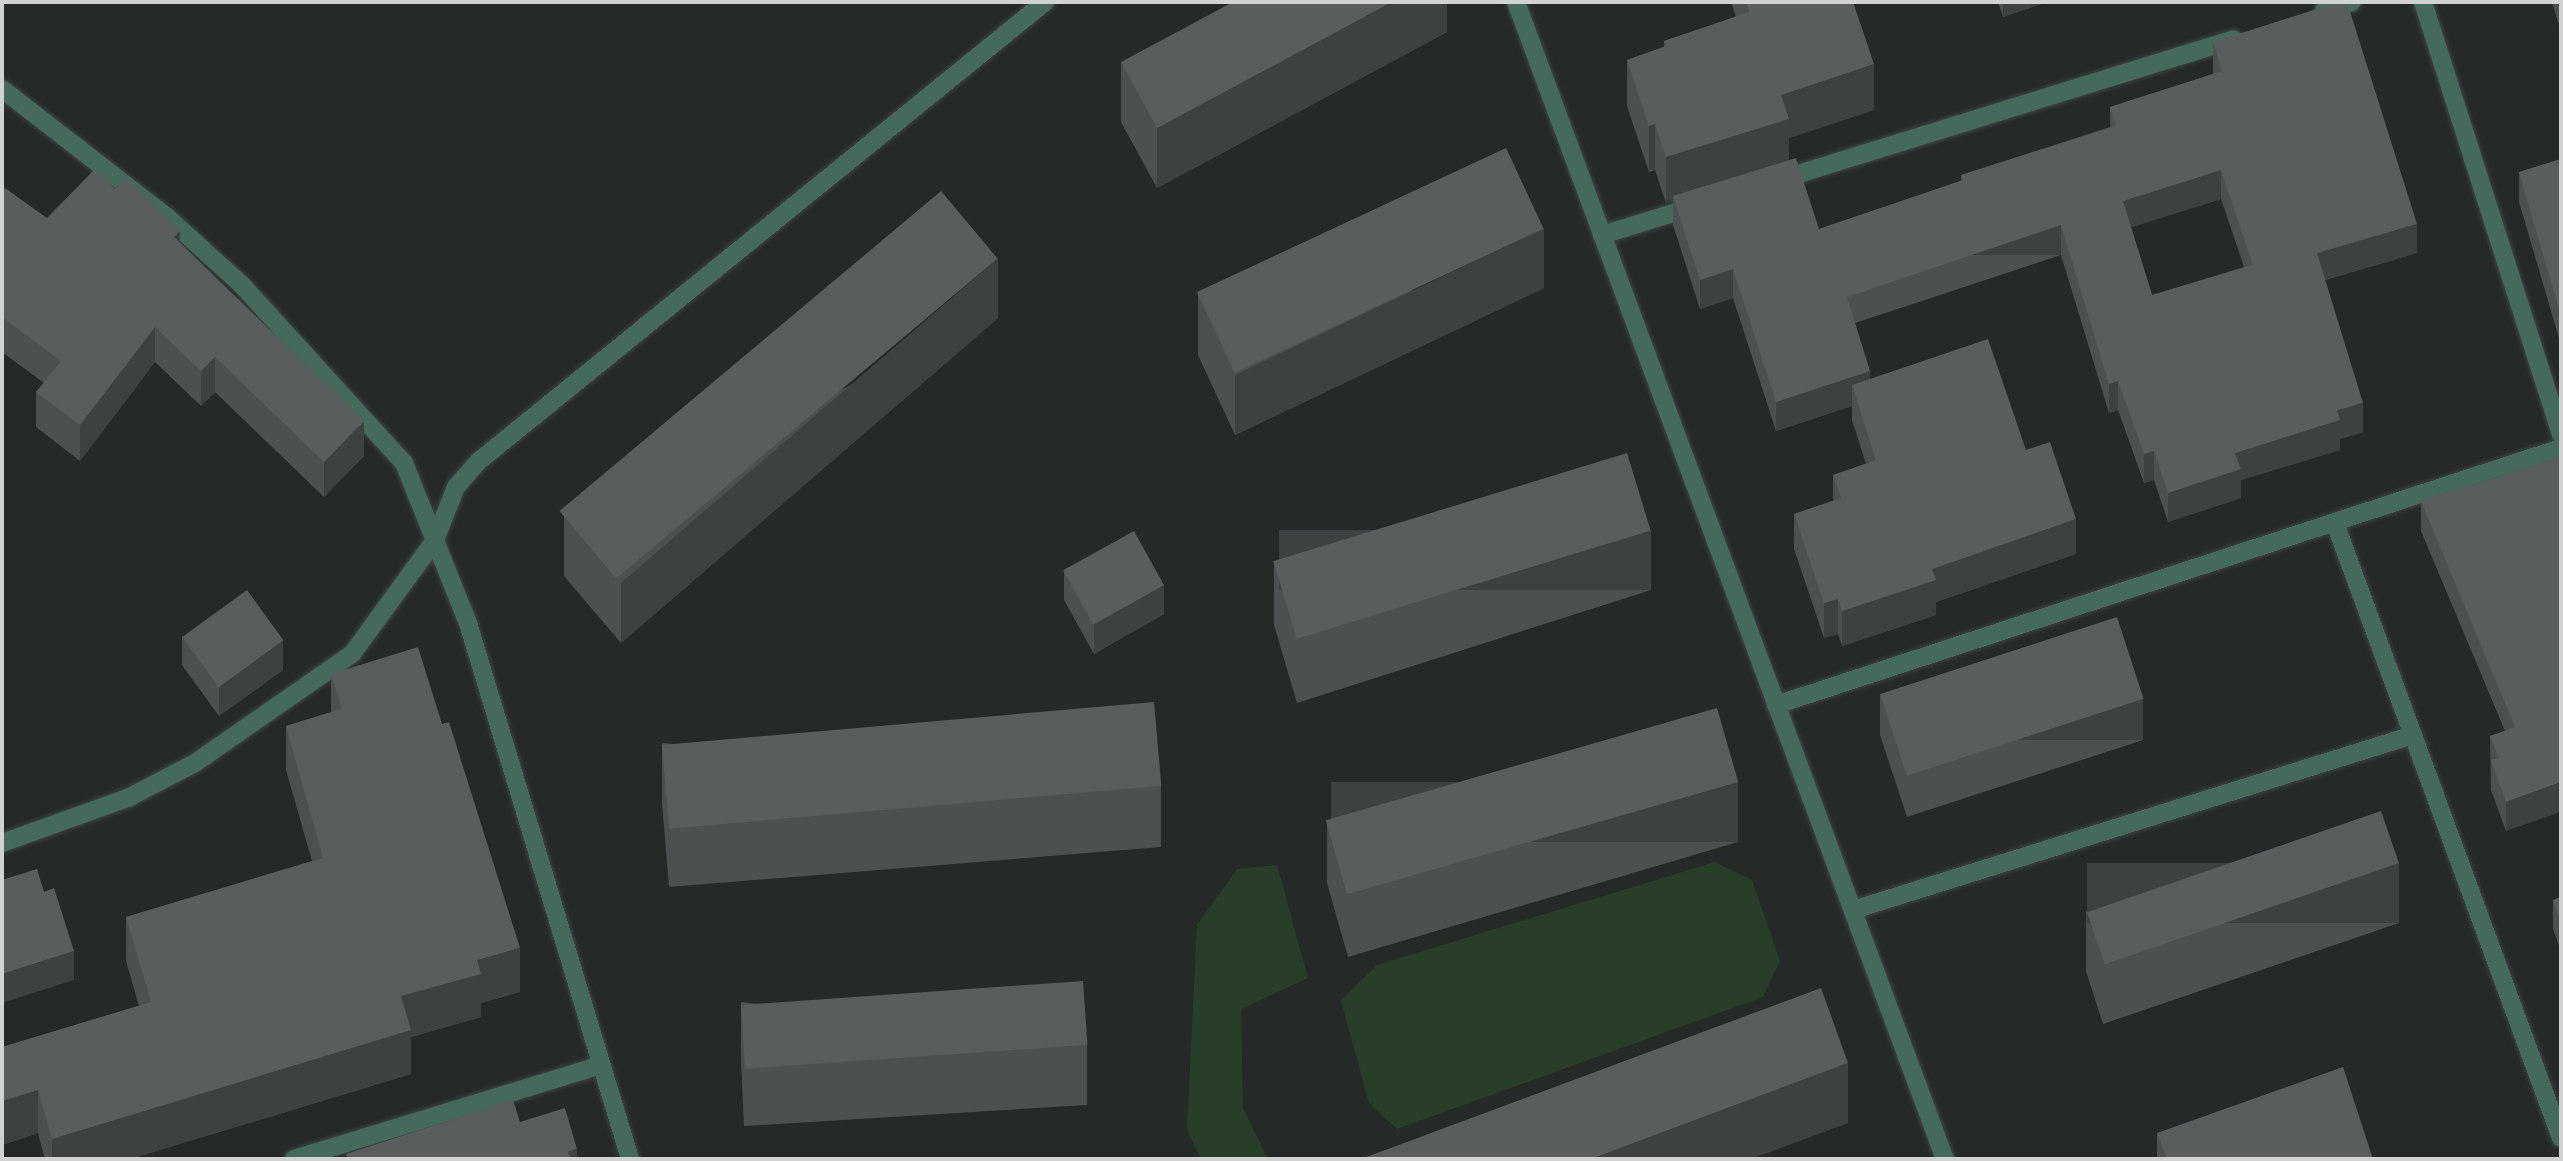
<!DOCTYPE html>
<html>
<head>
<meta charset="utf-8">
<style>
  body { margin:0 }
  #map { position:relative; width:2563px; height:1161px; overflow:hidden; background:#252928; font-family:"Varela Round",sans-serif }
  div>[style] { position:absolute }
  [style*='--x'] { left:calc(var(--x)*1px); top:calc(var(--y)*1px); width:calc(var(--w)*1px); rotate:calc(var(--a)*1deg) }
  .green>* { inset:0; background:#293e28 }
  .roads { filter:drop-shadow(0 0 2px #404443) drop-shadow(0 0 2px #404443) }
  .minor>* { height:18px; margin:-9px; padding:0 9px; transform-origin:9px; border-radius:9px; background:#446a5b }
  .wall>* { inset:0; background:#4d5050 }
  .shaded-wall>* { inset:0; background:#3e4141; transform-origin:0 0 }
  .building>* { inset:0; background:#595d5d; transform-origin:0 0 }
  span { translate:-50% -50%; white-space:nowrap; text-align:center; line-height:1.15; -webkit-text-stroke:5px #1c1f1f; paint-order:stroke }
  .frame { position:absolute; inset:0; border:4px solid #d0d3d2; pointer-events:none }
</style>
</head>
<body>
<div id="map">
  <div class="green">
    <div style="clip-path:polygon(1715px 862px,1752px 880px,1780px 961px,1763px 997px,1397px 1129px,1369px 1103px,1341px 1000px,1377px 965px)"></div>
    <div style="clip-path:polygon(1277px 865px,1308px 978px,1241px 1009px,1243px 1108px,1268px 1159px,1201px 1159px,1187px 1130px,1197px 925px,1237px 869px)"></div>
  </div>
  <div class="roads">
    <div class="minor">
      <div style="--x:1516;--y:2;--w:1234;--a:69.66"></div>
      <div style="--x:2423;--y:2;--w:454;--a:72.3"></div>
      <div style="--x:2324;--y:10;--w:29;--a:-16"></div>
      <div style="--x:2;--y:89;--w:209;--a:37.8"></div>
      <div style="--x:167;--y:217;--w:100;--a:42.2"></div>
      <div style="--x:241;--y:284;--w:242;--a:47.7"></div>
      <div style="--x:404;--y:463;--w:172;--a:68.2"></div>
      <div style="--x:468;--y:623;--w:560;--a:73.18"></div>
      <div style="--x:1779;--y:180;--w:476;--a:-17.2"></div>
      <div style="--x:1602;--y:235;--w:98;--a:-17.1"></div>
      <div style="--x:2335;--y:523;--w:655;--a:69.82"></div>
      <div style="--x:1776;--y:705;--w:826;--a:-18.13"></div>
      <div style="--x:2;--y:843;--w:134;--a:-19.7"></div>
      <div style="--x:128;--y:798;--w:76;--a:-27.6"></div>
      <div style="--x:195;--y:763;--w:191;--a:-34.8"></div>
      <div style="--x:352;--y:654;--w:141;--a:-53.9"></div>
      <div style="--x:435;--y:540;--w:57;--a:-68.4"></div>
      <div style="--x:456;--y:487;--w:35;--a:-49"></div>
      <div style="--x:479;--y:461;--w:729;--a:-39.04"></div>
      <div style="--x:1853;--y:910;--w:587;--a:-17.35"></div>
      <div style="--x:294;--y:1159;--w:321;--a:-17"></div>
    </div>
  </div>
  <div class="wall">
    <div style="clip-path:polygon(1447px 2px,1447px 32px,1157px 188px,1121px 122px,1121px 62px)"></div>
    <div style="clip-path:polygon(evenodd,1731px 2px,1853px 2px,1874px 110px,1789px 138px,1789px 160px,1819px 229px,1961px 181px,1961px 175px,2110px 127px,2110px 107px,2213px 74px,2213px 42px,2417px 253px,2325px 280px,2363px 432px,2340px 439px,2340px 450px,2241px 480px,2241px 498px,2168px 522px,2154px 480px,2144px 483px,2118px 410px,2109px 413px,2061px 255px,1855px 323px,1870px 379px,2026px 450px,2076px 554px,1936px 602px,1936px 615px,1842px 646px,1838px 634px,1824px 638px,1794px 549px,1794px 514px,1833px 501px,1833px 475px,1866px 464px,1852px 420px,1852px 406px,1776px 431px,1733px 298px,1700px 309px,1673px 225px,1673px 201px,1666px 203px,1655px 170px,1649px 172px,1627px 106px,1627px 60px,1664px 47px,1664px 41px,1736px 17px,1731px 2px,2221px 199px,2244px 267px,2152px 295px,2131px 227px,2221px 199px)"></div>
    <div style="clip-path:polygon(1998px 2px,2047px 2px,2003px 17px)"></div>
    <div style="clip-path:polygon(2552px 2px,2561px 2px,2561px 31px)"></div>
    <div style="clip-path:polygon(2561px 159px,2561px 345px,2519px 202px,2519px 172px)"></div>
    <div style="clip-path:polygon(115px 189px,180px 243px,364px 456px,324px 497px,215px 392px,201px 406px,155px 362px,80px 461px,36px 427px,36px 392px,44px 383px,2px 352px,2px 192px,47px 218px)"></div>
    <div style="clip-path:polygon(1544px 288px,1235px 435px,1198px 355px,1198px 295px)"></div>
    <div style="clip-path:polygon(998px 318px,621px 643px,564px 576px,564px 516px)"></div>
    <div style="clip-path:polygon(2561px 457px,2506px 831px,2491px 790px,2490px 736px,2505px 731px,2421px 531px,2421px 501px)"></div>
    <div style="clip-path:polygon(1274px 565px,1651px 590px,1297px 703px,1274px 625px)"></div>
    <div style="clip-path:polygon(1064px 571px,1164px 614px,1094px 654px,1064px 600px)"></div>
    <div style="clip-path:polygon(182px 636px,283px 670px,219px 716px,182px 665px)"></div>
    <div style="clip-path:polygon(331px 674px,520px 992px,481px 1003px,481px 1017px,411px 1037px,411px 1074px,130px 1159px,45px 1159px,38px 1133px,2px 1145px,2px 1047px,139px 1006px,126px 961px,126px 917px,312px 861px,286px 770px,286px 726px,331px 712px)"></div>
    <div style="clip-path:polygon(1880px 694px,2143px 740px,1907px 817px,1880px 735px)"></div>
    <div style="clip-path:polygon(662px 743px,1161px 786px,1161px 847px,669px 887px,662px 803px)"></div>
    <div style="clip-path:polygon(1327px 823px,1738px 842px,1348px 957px,1327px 883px)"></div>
    <div style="clip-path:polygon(2561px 897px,2561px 951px,2553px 929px,2553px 900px)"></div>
    <div style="clip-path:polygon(2086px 911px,2399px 923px,2103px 1024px,2086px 971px)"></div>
    <div style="clip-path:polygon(741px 1002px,1087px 1045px,1087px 1105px,744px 1126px,741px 1062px)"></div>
    <div style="clip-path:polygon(2157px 1133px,2373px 1159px,2157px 1159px)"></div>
  </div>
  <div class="shaded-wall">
    <div style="clip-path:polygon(1392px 2px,1447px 2px,1447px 32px,1157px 188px,1157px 128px)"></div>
    <div style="clip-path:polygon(2003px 2px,2047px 2px,2003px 17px)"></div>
    <div style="clip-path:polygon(1874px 64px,1874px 110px,1789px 138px,1789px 165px,1673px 196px,1673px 201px,1666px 203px,1666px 157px,1781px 95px)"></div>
    <div style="left:1655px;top:124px;width:46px;height:6px;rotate:90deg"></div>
    <div style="clip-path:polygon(2221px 170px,2221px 199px,2123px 230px,2123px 201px)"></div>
    <div style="clip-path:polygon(2417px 224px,2417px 253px,2317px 282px,2317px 253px)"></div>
    <div style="left:2061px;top:225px;width:30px;height:226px;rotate:90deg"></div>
    <div style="clip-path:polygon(1544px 228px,1544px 288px,1235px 435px,1235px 375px)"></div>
    <div style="clip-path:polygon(180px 231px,180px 266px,174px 237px)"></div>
    <div style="clip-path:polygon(998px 258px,998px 318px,621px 643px,621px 583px)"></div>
    <div style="clip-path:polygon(1733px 269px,1733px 298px,1700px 309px,1700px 280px)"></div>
    <div style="clip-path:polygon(155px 327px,155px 362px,80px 461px,80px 425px)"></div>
    <div style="clip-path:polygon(215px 357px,215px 392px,201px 406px,201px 371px)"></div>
    <div style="clip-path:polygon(1870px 371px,1870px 400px,1852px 385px,1852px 406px,1776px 431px,1776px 402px)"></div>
    <div style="clip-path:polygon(2118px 381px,2118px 410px,2109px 413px,2109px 384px)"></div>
    <div style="clip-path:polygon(2363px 403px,2363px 432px,2340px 439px,2340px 450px,2241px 480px,2241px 498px,2168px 522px,2168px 493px,2235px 453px,2337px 410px)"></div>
    <div style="clip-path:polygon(364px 421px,364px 456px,324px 497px,324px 462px)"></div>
    <div style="clip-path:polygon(2154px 451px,2154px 480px,2144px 483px,2144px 454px)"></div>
    <div style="clip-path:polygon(2076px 519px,2076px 554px,1936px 602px,1936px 615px,1842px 646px,1842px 611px,1932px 569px)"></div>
    <div style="left:1651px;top:530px;width:60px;height:372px;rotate:90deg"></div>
    <div style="clip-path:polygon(1164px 585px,1164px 614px,1094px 654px,1094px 624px)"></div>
    <div style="clip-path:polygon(1838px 599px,1838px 634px,1824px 638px,1824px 603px)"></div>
    <div style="clip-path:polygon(283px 640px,283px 670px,219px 716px,219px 686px)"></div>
    <div style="left:2143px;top:699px;width:41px;height:248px;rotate:90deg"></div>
    <div style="left:1738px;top:782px;width:60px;height:407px;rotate:90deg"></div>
    <div style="clip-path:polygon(2561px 782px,2561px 812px,2506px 831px,2506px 802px)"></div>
    <div style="left:2399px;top:863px;width:60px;height:312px;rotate:90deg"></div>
    <div style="clip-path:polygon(520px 948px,520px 992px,481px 1003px,481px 1017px,411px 1037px,411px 1074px,130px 1159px,52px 1159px,52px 1139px,401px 996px,477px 960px)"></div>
    <div style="clip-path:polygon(74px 951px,74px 980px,2px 1003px,2px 974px)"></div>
    <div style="clip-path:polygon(1848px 1063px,1848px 1123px,1751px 1159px,1591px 1159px)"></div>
    <div style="clip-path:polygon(38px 1090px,38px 1133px,2px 1145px,2px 1101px)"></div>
    <div style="clip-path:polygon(577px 1149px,577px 1159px,568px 1159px,568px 1152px)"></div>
  </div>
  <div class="building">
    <div style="clip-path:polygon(1233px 2px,1392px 2px,1157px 128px,1121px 62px)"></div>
    <div style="clip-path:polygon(1746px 2px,1853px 2px,1874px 64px,1781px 95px,1789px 119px,1666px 157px,1655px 124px,1649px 126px,1627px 60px,1666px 46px,1664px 41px,1749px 12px)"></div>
    <div style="clip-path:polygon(evenodd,2339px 2px,2347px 2px,2417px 224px,2317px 253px,2363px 403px,2337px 410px,2340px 420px,2235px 453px,2241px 469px,2168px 493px,2154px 451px,2144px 454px,2118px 381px,2109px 384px,2061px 225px,1847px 297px,1870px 371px,1776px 402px,1733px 269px,1700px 280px,1673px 196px,1796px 158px,1819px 229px,1963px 180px,1961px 175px,2116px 126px,2110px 107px,2222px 71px,2213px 42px,2339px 2px,2221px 170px,2253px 265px,2152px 295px,2123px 201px,2221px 170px)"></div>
    <div style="left:1506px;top:148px;width:89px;height:341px;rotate:65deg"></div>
    <div style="clip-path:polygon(2561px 159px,2561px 316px,2519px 172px)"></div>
    <div style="clip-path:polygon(95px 169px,115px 189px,126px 178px,180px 231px,174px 237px,364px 421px,324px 462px,215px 357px,201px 371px,155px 327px,80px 425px,36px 392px,61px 361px,2px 317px,2px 192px,5px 188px,47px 218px)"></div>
    <div style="left:941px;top:191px;width:88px;height:498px;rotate:50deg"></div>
    <div style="clip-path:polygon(1988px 339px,2026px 450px,2050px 442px,2076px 519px,1932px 569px,1936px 580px,1842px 611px,1838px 599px,1824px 603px,1794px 514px,1841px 498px,1833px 475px,1876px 460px,1852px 385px)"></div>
    <div style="left:1627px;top:453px;width:81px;height:370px;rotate:73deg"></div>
    <div style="clip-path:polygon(2561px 457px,2561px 782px,2506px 802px,2491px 760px,2499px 758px,2490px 736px,2515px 727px,2421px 501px)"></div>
    <div style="left:1134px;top:531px;width:62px;height:81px;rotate:61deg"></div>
    <div style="left:247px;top:590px;width:62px;height:80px;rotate:54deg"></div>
    <div style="left:2117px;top:617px;width:86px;height:249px;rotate:72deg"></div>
    <div style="clip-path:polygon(418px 647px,442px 724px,449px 722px,520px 948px,477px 960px,481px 974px,401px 996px,411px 1030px,52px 1139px,38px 1090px,2px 1101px,2px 1047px,151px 1002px,126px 917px,323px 858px,286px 726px,342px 709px,331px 674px)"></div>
    <div style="left:1154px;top:702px;width:84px;height:494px;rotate:85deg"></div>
    <div style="left:1717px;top:708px;width:77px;height:407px;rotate:74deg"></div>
    <div style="left:2381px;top:811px;width:55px;height:311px;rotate:71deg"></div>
    <div style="clip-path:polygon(37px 869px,44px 892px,54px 888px,74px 951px,2px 974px,2px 880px)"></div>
    <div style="clip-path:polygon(2561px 897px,2561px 922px,2553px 900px)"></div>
    <div style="left:1083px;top:981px;width:64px;height:343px;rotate:86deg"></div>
    <div style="clip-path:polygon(1821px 988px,1848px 1063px,1591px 1159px,1361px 1159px)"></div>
    <div style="clip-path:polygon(2343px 1067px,2373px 1159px,2160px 1159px,2166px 1157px,2157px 1133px)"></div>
    <div style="clip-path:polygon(513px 1100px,520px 1122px,565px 1108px,577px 1149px,568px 1152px,571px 1159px,348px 1159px,346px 1154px)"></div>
  </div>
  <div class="frame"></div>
</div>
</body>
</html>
